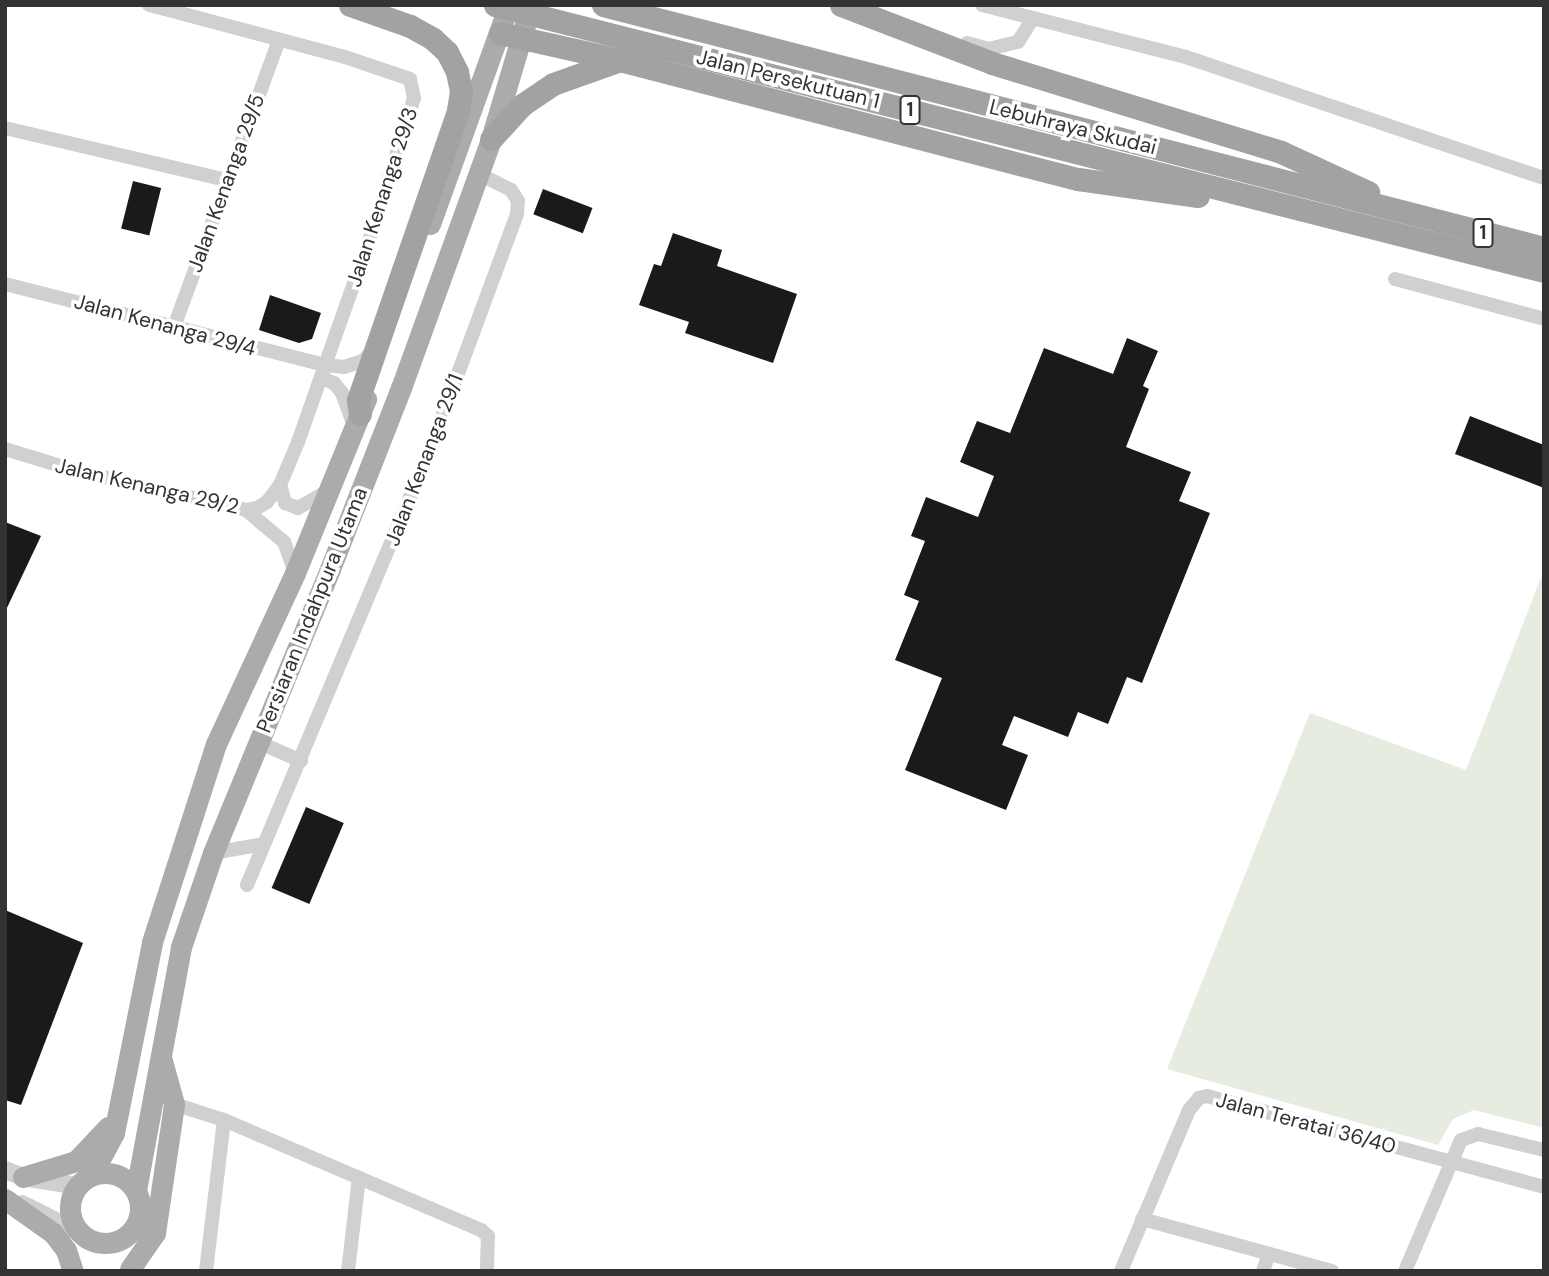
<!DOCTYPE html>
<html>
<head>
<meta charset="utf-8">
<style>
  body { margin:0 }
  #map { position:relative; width:1549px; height:1276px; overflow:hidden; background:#fff; font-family:"DM Sans",sans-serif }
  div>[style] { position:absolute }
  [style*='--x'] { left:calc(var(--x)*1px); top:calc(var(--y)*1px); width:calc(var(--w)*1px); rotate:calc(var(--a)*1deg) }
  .green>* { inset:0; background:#e6ecdf }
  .building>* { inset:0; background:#1a1a1a; transform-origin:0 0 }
  .minor>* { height:14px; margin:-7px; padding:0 7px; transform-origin:7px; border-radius:7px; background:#d0d0d0 }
  .tertiary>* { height:18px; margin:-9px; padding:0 9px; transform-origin:9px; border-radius:9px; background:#d0d0d0 }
  .primary>* { height:21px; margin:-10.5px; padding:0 10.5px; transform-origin:10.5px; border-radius:10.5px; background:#ababab }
  .primary>.ring { margin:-10.5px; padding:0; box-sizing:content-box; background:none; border:21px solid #ababab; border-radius:50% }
  .trunk>* { height:23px; margin:-11.5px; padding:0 11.5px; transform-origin:11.5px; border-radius:11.5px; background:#a2a2a2 }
  span { translate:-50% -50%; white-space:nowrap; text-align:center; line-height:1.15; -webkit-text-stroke:7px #fff; paint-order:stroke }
  .shield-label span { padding:2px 5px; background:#fff; border:2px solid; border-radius:5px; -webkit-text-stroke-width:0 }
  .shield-label { font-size:19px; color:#333; font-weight:700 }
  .street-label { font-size:21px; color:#333 }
  .frame { position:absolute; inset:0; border:7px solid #333; pointer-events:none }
</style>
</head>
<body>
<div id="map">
  <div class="green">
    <div style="clip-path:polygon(1544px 570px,1544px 1128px,1474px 1110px,1453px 1119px,1438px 1145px,1167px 1069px,1310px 713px,1466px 770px)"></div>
  </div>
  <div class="building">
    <div style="left:133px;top:181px;width:29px;height:49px;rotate:14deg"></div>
    <div style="left:543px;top:189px;width:53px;height:27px;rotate:21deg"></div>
    <div style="clip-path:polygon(673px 233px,722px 250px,717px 266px,797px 294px,773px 363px,685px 333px,689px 322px,639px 305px,654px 264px,661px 266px)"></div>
    <div style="clip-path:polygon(270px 295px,321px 313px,312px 339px,299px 343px,259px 330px)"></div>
    <div style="clip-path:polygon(1127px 338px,1158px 351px,1143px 386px,1149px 389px,1126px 447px,1191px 472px,1179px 501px,1210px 513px,1142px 683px,1127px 677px,1108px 724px,1078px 712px,1068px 737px,1014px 716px,1002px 745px,1028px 755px,1006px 810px,905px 770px,942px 678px,895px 660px,919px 601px,904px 595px,925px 541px,911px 536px,926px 497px,978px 517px,994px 476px,960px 462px,977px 421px,1010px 433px,1044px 348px,1113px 374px)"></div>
    <div style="clip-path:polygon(1470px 416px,1544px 445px,1544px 488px,1455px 454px)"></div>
    <div style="clip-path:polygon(5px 522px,41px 536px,5px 612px)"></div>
    <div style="left:306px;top:807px;width:41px;height:88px;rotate:23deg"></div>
    <div style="clip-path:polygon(5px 910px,83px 943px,21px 1105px,5px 1100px)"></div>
  </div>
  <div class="minor">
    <div style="--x:982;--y:5;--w:211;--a:14.3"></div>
    <div style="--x:1186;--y:57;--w:378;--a:18.7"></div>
    <div style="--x:967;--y:43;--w:23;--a:15"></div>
    <div style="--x:989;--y:49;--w:30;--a:-14"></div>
    <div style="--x:1018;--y:42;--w:28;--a:-58"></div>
    <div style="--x:5;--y:128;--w:228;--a:13.2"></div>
    <div style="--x:1395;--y:279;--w:154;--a:15"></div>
    <div style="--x:5;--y:284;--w:330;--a:14.2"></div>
    <div style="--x:325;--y:365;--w:19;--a:6"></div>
    <div style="--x:344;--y:367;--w:20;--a:-18"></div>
    <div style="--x:363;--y:361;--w:15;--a:-48"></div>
    <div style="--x:174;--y:327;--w:306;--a:-69.9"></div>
    <div style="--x:321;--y:378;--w:14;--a:21"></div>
    <div style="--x:334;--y:383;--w:13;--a:51"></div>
    <div style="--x:342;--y:393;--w:30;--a:70"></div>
    <div style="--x:5;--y:449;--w:75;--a:17"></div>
    <div style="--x:77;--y:471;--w:173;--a:13"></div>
    <div style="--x:246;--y:510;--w:11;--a:-10"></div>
    <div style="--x:257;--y:508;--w:12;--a:-31"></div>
    <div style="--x:267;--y:502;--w:21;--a:-53"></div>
    <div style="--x:280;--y:485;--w:47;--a:-67.3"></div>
    <div style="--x:298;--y:442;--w:226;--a:-70.6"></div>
    <div style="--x:373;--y:229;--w:137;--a:-72.6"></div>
    <div style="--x:414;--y:98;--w:19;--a:-102"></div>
    <div style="--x:410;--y:79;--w:69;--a:-161.3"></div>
    <div style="--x:345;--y:57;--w:203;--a:-165.1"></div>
    <div style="--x:280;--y:485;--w:19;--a:74"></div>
    <div style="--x:285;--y:503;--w:14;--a:21"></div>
    <div style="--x:298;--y:508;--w:36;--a:-30"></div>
    <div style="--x:246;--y:510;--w:50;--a:40.1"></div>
    <div style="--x:284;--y:542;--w:32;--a:70"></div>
    <div style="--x:258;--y:742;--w:47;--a:23.8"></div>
    <div style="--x:213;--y:853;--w:51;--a:-10.2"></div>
    <div style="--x:247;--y:885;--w:470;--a:-67.2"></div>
    <div style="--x:429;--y:452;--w:254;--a:-69.7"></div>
    <div style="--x:517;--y:214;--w:13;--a:-86"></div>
    <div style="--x:518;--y:201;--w:13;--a:-122"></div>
    <div style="--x:511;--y:190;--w:37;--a:-153"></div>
    <div style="--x:174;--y:1104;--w:52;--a:17.7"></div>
    <div style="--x:224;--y:1120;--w:280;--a:23.2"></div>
    <div style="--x:481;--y:1230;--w:9;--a:41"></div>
    <div style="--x:488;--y:1236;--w:35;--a:92"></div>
    <div style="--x:1142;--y:1219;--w:197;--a:15.3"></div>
    <div style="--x:206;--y:1271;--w:152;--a:-83.2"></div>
    <div style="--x:348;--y:1271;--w:94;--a:-83.3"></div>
    <div style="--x:1121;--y:1271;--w:175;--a:-67.1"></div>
    <div style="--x:1189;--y:1110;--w:16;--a:-50"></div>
    <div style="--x:1199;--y:1098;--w:8;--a:-14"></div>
    <div style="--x:1207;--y:1096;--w:349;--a:15.1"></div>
    <div style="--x:1263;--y:1271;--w:18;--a:-71"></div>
    <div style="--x:1405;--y:1271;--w:142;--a:-66.9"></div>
    <div style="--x:1461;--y:1140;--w:18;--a:-19"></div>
    <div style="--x:1478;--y:1134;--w:68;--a:13.6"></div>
  </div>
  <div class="tertiary">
    <div style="--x:5;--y:1170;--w:19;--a:21"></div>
    <div style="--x:23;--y:1177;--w:56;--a:9.3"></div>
    <div style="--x:22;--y:1204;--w:67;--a:26.6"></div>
  </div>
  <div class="primary">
    <div style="--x:430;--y:224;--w:233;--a:-70.2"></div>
    <div class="ring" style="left:70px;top:1173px;width:49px;height:49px"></div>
    <div style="--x:91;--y:1176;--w:49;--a:-61.9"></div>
    <div style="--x:114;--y:1133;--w:195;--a:-78.7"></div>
    <div style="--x:152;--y:942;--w:208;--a:-72.1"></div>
    <div style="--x:216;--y:744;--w:188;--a:-65.2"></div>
    <div style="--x:295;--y:573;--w:188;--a:-67.8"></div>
    <div style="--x:23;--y:1177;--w:55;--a:-16.8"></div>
    <div style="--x:76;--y:1161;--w:47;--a:-46.7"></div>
    <div style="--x:136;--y:1190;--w:247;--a:-79.5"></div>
    <div style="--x:181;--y:947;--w:99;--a:-71.2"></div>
    <div style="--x:213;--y:853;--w:307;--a:-67.6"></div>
    <div style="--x:330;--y:569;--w:194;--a:-68.6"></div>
    <div style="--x:401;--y:388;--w:265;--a:-70.1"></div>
    <div style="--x:491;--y:139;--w:140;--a:-73.4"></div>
    <div style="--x:5;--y:1199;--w:59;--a:35.3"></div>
    <div style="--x:53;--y:1233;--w:21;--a:53"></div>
    <div style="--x:66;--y:1250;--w:22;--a:72"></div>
    <div style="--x:130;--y:1269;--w:44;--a:-55.2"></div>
    <div style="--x:155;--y:1233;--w:130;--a:-81.6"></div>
    <div style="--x:174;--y:1104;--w:49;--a:-105.5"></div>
  </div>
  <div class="trunk">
    <div style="--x:350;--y:5;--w:64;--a:19.3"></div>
    <div style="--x:410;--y:26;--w:26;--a:29"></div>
    <div style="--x:433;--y:39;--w:19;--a:43"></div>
    <div style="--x:447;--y:52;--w:22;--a:63"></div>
    <div style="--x:457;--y:72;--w:19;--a:78"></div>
    <div style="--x:461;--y:91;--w:20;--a:99"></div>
    <div style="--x:458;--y:111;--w:306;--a:109.1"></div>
    <div style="--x:358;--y:400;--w:14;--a:82"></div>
    <div style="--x:495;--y:5;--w:1082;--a:14.23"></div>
    <div style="--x:603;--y:5;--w:972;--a:14.48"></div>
    <div style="--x:841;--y:5;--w:162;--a:21"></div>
    <div style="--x:992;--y:63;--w:302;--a:17.1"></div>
    <div style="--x:1281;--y:152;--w:96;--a:24.7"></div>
    <div style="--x:500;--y:33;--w:123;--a:12.7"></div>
    <div style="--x:620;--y:60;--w:473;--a:14.6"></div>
    <div style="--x:1078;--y:179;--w:121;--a:8.1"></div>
    <div style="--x:491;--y:139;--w:46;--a:-47.6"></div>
    <div style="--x:522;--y:105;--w:37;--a:-34"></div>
    <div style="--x:553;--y:84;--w:71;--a:-19.7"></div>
  </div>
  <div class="shield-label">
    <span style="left:910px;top:110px">1</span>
    <span style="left:1483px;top:233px">1</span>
  </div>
  <div class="street-label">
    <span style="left:788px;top:79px;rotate:14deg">Jalan Persekutuan 1</span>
    <span style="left:1073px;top:127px;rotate:14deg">Lebuhraya Skudai</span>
    <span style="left:226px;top:183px;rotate:-70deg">Jalan Kenanga 29/5</span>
    <span style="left:382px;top:197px;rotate:-72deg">Jalan Kenanga 29/3</span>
    <span style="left:165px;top:325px;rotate:15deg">Jalan Kenanga 29/4</span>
    <span style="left:424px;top:460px;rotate:-69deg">Jalan Kenanga 29/1</span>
    <span style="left:147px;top:486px;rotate:13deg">Jalan Kenanga 29/2</span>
    <span style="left:312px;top:610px;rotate:-68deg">Persiaran Indahpura Utama</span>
    <span style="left:1306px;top:1123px;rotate:15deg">Jalan Teratai 36/40</span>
  </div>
  <div class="frame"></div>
</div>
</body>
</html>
